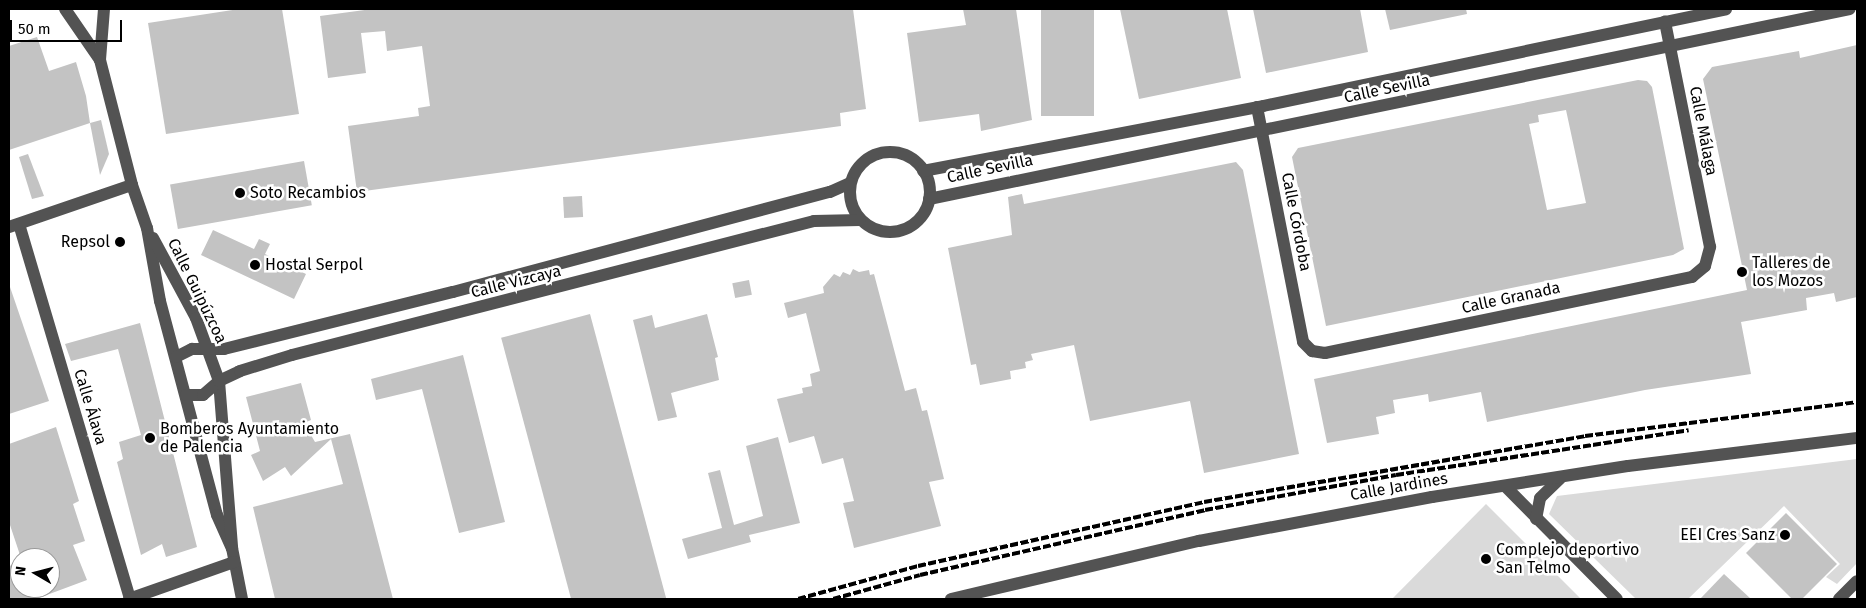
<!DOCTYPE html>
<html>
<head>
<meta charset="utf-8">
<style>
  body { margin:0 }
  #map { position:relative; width:1866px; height:608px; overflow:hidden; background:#fff; font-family:"Fira Sans",sans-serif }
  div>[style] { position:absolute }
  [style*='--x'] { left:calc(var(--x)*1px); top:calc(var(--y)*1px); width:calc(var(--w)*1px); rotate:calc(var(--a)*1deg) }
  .green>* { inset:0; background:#dadada }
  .building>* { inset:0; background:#c3c3c3; transform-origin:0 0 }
  .minor>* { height:12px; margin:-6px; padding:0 6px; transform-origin:6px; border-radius:6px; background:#535353 }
  .minor>.ring { margin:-6px; padding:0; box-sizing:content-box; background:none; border:12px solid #535353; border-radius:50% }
  .rail>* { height:4px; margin-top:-2px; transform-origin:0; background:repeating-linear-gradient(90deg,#000 0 8px,transparent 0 10.5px) }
  .dots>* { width:14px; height:14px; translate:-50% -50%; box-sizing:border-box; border:2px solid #fff; border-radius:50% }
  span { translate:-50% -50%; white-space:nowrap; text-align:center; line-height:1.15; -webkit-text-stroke:5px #fff; paint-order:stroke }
  .street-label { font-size:16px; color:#000 }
  .poi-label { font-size:16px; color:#000 }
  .left { translate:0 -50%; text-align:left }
  .right { translate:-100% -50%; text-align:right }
  .frame { position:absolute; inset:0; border:10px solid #000; pointer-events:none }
  .north { position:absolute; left:10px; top:548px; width:50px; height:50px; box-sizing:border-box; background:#fff; border:1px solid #999; border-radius:50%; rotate:278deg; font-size:14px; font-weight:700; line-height:20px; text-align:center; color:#000 }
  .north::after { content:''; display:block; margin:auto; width:18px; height:22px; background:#000; clip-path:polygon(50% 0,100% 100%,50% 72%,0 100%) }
  .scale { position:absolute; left:10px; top:20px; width:112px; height:22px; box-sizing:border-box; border:2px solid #000; border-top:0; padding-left:6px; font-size:15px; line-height:18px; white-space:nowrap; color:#000; -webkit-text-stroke:4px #fff; paint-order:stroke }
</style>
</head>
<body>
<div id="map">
  <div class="green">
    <div style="clip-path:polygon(1857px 459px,1857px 563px,1837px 584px,1826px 577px,1840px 564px,1784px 506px,1688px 599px,1636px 599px,1549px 514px,1557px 496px)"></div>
    <div style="clip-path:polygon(1486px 504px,1581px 599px,1392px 599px)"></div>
  </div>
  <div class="building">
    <div style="clip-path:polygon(239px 9px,282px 9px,299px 114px,166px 134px,148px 23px)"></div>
    <div style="clip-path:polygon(372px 9px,853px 9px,866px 109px,840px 113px,841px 126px,357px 192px,348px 126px,419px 116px,418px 108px,430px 106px,422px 46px,387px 51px,385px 31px,361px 33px,366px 73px,328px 78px,320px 16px)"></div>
    <div style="clip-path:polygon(963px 9px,1016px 9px,1032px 120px,981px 131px,979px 114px,919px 122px,907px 33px,966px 25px)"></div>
    <div style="left:1041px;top:9px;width:53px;height:107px"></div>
    <div style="clip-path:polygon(1120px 9px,1227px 9px,1241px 78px,1139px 99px)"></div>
    <div style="clip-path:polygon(1253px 9px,1360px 9px,1368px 52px,1266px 73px)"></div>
    <div style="clip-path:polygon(1385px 9px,1466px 9px,1467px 14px,1390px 30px)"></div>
    <div style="clip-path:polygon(37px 37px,49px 71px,76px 62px,86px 96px,90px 123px,9px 150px,9px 46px)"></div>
    <div style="clip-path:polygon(1857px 45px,1857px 297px,1836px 302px,1834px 293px,1806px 298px,1807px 310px,1741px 322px,1751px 374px,1645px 390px,1487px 422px,1481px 392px,1429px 402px,1428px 394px,1393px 400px,1395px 413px,1376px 417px,1379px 434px,1327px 443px,1314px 379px,1747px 290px,1703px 79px,1712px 67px,1799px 51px,1800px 58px)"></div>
    <div style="clip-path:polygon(evenodd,1638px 80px,1647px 81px,1652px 87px,1684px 249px,1673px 255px,1326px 326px,1292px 157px,1298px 148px,1638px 80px,1566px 110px,1586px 203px,1547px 210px,1529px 124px,1539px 122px,1538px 115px,1566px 110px)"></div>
    <div style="clip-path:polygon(101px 120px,109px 154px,100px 175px,90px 123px)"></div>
    <div style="clip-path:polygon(28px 154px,44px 196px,32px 199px,19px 157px)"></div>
    <div style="left:304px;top:161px;width:45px;height:136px;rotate:80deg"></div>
    <div style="clip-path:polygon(1236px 162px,1243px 170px,1299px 454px,1204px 473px,1190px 401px,1090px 421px,1074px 345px,1031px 354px,1033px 360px,1025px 362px,1026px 368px,1010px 371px,1011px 379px,980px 385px,976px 364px,971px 365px,948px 248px,1012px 235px,1008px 197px,1022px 194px,1024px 204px)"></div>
    <div style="left:582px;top:196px;width:21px;height:19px;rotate:87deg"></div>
    <div style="clip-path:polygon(213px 230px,254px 249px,259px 239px,270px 244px,265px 254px,306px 274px,294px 299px,201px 255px)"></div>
    <div style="clip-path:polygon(853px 269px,859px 272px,869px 270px,870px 275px,874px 274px,905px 391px,916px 388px,922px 411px,927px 410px,944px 479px,929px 482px,941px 526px,854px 548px,843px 503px,854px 501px,843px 458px,822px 464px,814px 436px,789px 443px,777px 399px,803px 393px,802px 388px,812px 386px,810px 374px,820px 371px,806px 313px,788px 318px,784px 303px,824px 293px,823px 287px,834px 274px,840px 277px,843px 272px,850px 275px)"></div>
    <div style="left:749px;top:280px;width:15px;height:17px;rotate:79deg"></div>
    <div style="clip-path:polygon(10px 287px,49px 401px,9px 414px,9px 288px)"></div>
    <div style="left:590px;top:314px;width:295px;height:92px;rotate:75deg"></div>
    <div style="clip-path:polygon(707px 314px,718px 357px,715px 358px,719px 380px,671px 393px,677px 417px,658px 421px,633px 320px,652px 315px,655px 328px)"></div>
    <div style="clip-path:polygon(140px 323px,197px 547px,166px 557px,162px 544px,141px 555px,117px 462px,123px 459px,119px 442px,141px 435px,118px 349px,71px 361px,65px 344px)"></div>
    <div style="clip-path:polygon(463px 355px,505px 522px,459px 533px,422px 389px,376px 400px,371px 379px)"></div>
    <div style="clip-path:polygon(301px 383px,311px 420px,304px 423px,315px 442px,350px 434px,393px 599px,275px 599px,253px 507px,343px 484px,331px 439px,291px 476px,285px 467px,263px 481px,251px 455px,260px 451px,246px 397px)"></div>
    <div style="clip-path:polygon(56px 427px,79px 501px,73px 504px,85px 541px,73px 545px,87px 580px,36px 599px,9px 599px,9px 566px,20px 563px,20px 588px,50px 588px,50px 558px,21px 558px,9px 522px,9px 444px)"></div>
    <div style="clip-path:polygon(778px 437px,800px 523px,749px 535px,751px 542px,688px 559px,682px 539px,722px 528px,708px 473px,720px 470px,734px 525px,763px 516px,746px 446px)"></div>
    <div style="clip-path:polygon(1786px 513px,1837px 564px,1802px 599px,1792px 599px,1746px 553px)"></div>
    <div style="clip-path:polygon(1724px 574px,1751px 599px,1700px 599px)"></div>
  </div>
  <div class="minor">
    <div style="--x:65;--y:9;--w:62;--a:55.5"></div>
    <div style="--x:104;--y:9;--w:51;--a:94.5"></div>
    <div style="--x:100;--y:60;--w:129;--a:75.6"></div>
    <div style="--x:132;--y:185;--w:46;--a:70.8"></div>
    <div style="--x:147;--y:228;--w:74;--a:79.9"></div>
    <div style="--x:160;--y:301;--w:221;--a:75.1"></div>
    <div style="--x:217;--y:515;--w:36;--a:66"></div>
    <div style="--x:1257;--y:107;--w:239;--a:78.9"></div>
    <div style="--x:1303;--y:342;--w:13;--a:45"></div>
    <div style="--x:1312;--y:351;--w:13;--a:9"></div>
    <div style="--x:1325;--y:353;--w:375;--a:-11.7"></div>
    <div style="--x:1692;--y:277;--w:17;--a:-40"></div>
    <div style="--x:1705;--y:266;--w:20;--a:-75"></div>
    <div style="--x:1710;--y:247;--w:230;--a:-101.3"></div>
    <div class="ring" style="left:850px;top:152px;width:68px;height:68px"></div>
    <div style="--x:923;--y:171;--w:346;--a:-10.8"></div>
    <div style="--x:1263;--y:106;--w:473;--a:-11.8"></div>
    <div style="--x:929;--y:199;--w:940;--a:-11.66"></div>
    <div style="--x:19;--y:224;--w:391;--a:73.5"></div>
    <div style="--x:9;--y:227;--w:130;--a:-18.9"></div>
    <div style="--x:153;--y:238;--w:91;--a:61.7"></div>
    <div style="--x:196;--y:318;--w:67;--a:69.9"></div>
    <div style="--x:219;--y:381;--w:168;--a:85.5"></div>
    <div style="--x:232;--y:548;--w:52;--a:78.9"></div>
    <div style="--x:176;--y:357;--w:18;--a:-27"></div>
    <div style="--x:192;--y:349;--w:32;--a:0"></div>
    <div style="--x:224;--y:349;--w:236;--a:-14"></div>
    <div style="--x:453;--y:292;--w:390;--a:-14.9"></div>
    <div style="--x:830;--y:192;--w:22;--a:-24"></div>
    <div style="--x:186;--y:395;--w:17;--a:0"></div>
    <div style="--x:203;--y:395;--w:21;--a:-41"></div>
    <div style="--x:219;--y:381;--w:23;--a:-25"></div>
    <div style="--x:240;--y:371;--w:54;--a:-17.1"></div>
    <div style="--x:292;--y:355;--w:539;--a:-14.4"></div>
    <div style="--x:814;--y:221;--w:46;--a:-1.2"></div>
    <div style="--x:1505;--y:486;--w:159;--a:45.3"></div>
    <div style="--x:1536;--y:519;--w:21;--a:-79"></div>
    <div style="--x:1540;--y:498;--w:28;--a:-44"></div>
    <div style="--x:129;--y:599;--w:111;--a:-19.4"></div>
    <div style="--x:951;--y:599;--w:255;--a:-13.2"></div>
    <div style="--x:1199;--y:541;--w:237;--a:-10.7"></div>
    <div style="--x:1432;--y:497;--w:198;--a:-9"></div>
    <div style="--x:1628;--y:466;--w:231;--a:-7"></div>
    <div style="--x:1839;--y:599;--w:25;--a:-45"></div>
  </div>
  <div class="rail">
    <div style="--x:798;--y:599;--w:124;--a:-15.4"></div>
    <div style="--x:918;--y:566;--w:293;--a:-12.6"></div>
    <div style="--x:1204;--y:502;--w:387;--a:-9.8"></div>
    <div style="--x:1585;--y:436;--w:274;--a:-7.1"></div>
    <div style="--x:833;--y:599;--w:90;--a:-15.4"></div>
    <div style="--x:920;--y:575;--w:292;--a:-12.8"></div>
    <div style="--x:1205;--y:510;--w:194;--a:-10.4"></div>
    <div style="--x:1396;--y:475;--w:296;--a:-8.7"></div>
  </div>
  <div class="dots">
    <div style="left:240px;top:193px;background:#000"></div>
    <div style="left:120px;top:242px;background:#000"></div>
    <div style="left:255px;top:265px;background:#000"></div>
    <div style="left:1742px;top:272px;background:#000"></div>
    <div style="left:150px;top:438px;background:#000"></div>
    <div style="left:1785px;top:535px;background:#000"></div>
    <div style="left:1486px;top:559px;background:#000"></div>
  </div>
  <div class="street-label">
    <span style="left:1387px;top:89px;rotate:-12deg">Calle Sevilla</span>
    <span style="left:1703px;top:131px;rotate:79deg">Calle Málaga</span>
    <span style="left:990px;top:169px;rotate:-12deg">Calle Sevilla</span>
    <span style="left:1296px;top:222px;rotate:79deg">Calle Córdoba</span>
    <span style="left:516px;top:282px;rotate:-14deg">Calle Vizcaya</span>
    <span style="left:197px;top:291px;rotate:64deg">Calle Guipúzcoa</span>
    <span style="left:1511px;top:298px;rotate:-12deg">Calle Granada</span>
    <span style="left:90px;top:407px;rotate:73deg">Calle Álava</span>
    <span style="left:1399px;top:487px;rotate:-10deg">Calle Jardines</span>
  </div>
  <div class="poi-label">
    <span class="left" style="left:250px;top:193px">Soto Recambios</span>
    <span class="right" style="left:110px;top:242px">Repsol</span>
    <span class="left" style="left:1752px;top:272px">Talleres de<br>los Mozos</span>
    <span class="left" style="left:265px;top:265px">Hostal Serpol</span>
    <span class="left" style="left:160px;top:438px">Bomberos Ayuntamiento<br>de Palencia</span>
    <span class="right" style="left:1775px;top:535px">EEI Cres Sanz</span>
    <span class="left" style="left:1496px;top:559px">Complejo deportivo<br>San Telmo</span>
  </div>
  <div class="frame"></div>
  <div class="north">N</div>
  <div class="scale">50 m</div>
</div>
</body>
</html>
